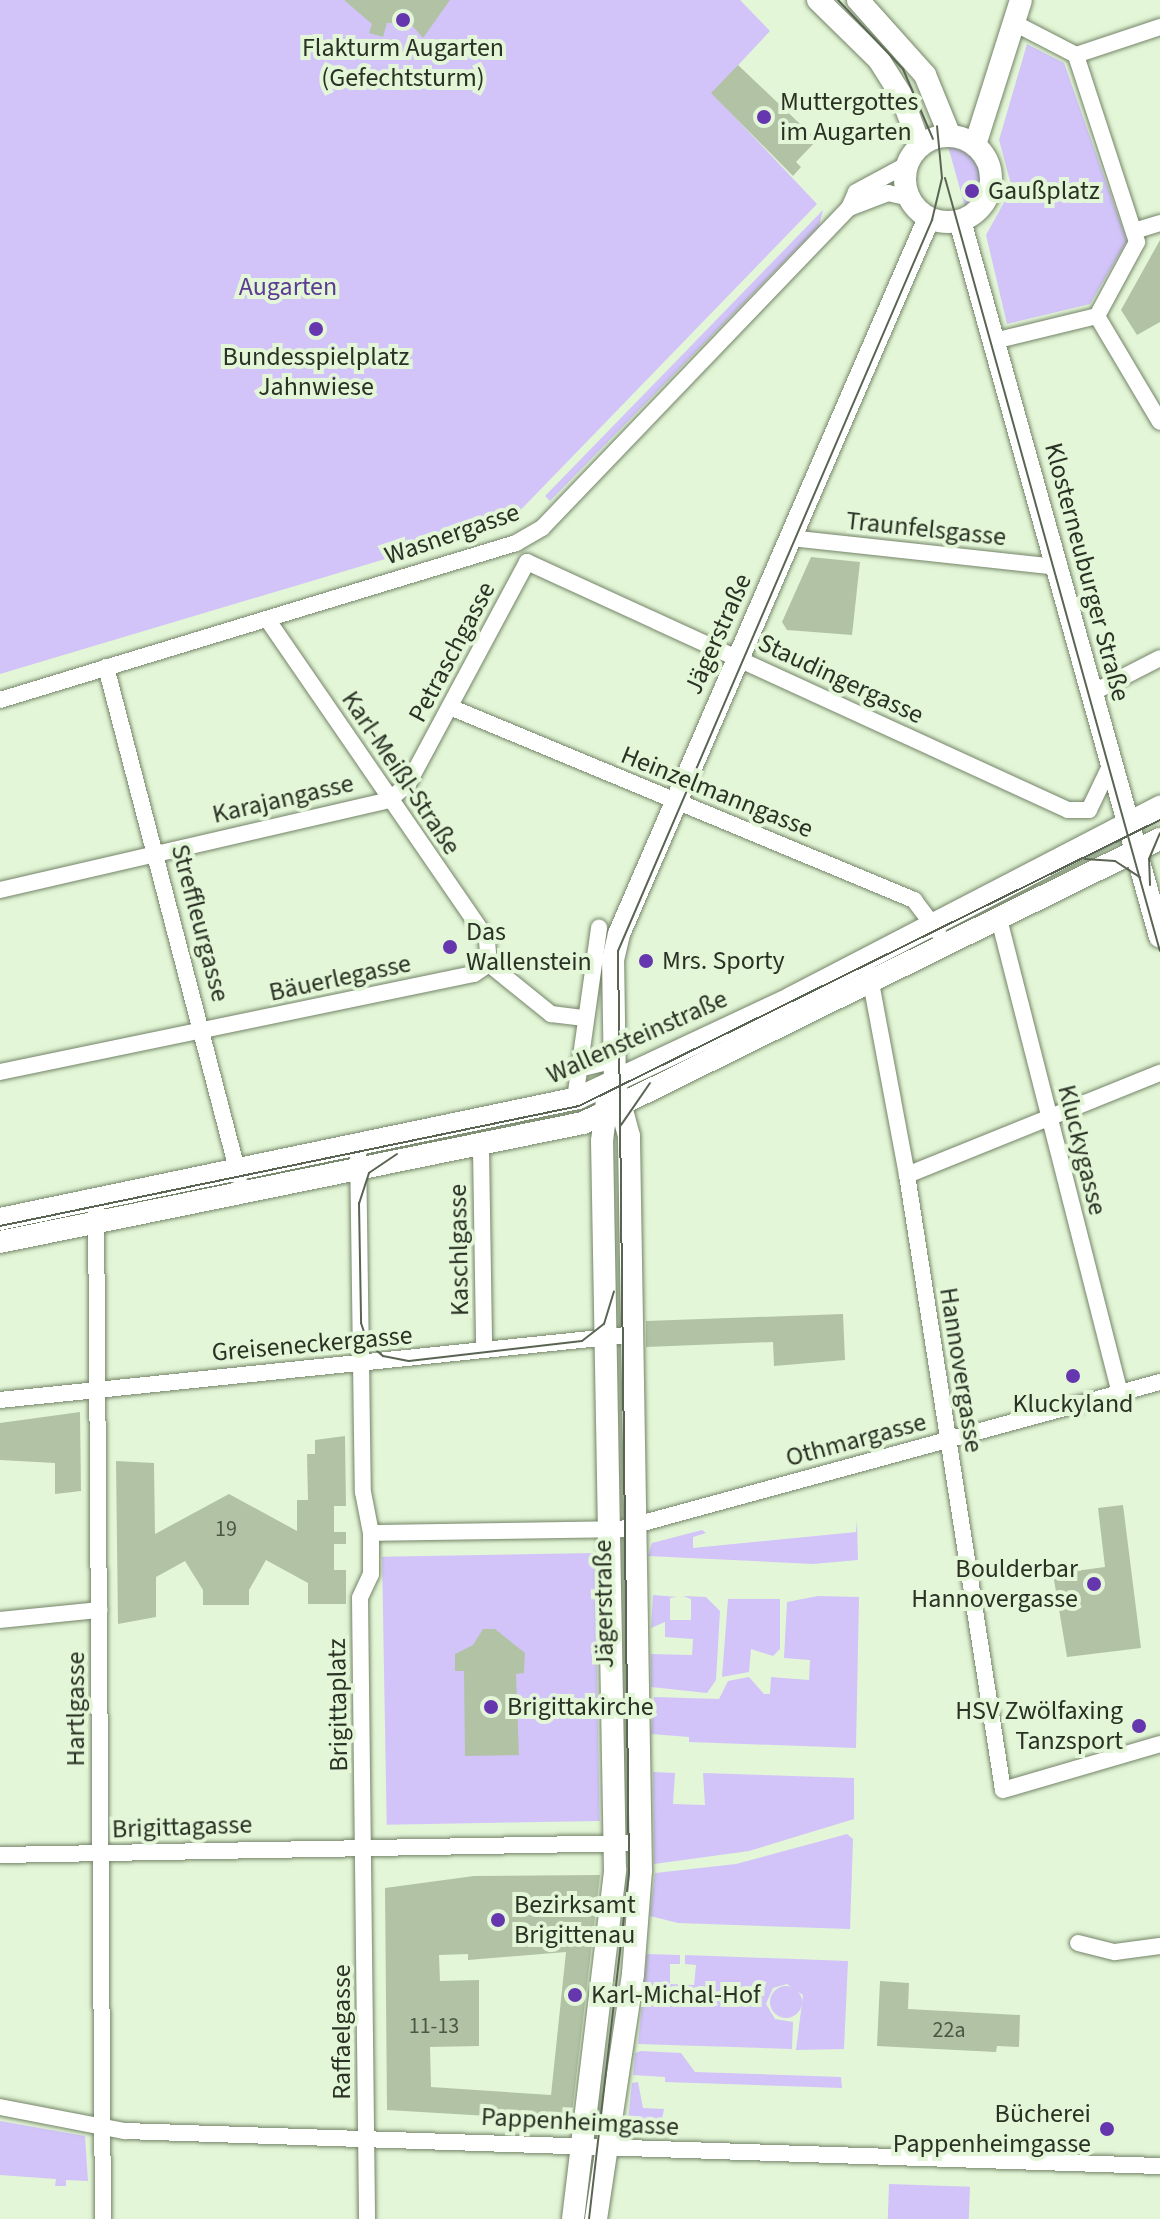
<!DOCTYPE html>
<html>
<head>
<meta charset="utf-8">
<style>
  body { margin:0 }
  #map { position:relative; width:1160px; height:2219px; overflow:hidden; background:#e3f6d7; font-family:"Source Sans 3",sans-serif }
  div>[style] { position:absolute }
  [style*='--x'] { left:calc(var(--x)*1px); top:calc(var(--y)*1px); width:calc(var(--w)*1px); rotate:calc(var(--a)*1deg) }
  .green>* { inset:0; background:#d2c4f9; transform-origin:0 0 }
  .round { border-radius:50% }
  .building>* { inset:0; background:#b2c3a5 }
  .roads { filter:drop-shadow(0 0 2px #748468) drop-shadow(0 0 2px #748468) }
  .street>* { height:16px; margin:-8px; padding:0 8px; transform-origin:8px; border-radius:8px; background:#fff }
  .secondary>* { height:22px; margin:-11px; padding:0 11px; transform-origin:11px; border-radius:11px; background:#fff }
  .secondary>.ring { margin:-11px; padding:0; box-sizing:content-box; background:none; border:22px solid #fff; border-radius:50% }
  .tram>* { height:2px; margin:-1px; padding:0 1px; transform-origin:1px; border-radius:1px; background:#5a6453 }
  .dots>* { width:22px; height:22px; translate:-50% -50%; box-sizing:border-box; border:4px solid #e3f6d7; border-radius:50% }
  span { translate:-50% -50%; white-space:nowrap; text-align:center; line-height:1.15; -webkit-text-stroke:8px #e3f6d7; paint-order:stroke }
  .number-label { font-size:22px; color:#4c5645 }
  .number-label span { -webkit-text-stroke-width:0 }
  .poi-label { font-size:26px; color:#2a3125 }
  .left { translate:0 -50%; text-align:left }
  .right { translate:-100% -50%; text-align:right }
  .park-label { font-size:26px; color:#5b3b94 }
  .street-label { font-size:26px; color:#2a3125 }
</style>
</head>
<body>
<div id="map">
  <div class="green">
    <div style="clip-path:polygon(0 0,740px 0,770px 31px,712px 93px,817px 204px,509px 522px,0 674px)"></div>
    <div style="clip-path:polygon(1027px 44px,1064px 63px,1127px 241px,1090px 304px,1007px 324px,986px 235px,1012px 188px,999px 140px)"></div>
    <div style="clip-path:polygon(948px 146px,968px 153px,981px 171px,979px 193px,965px 207px)"></div>
    <div style="clip-path:polygon(823px 210px,819px 226px,550px 501px,545px 496px)"></div>
    <div style="clip-path:polygon(857px 1520px,858px 1560px,813px 1564px,648px 1556px,652px 1543px,702px 1530px,706px 1533px,693px 1537px,693px 1548px,856px 1532px)"></div>
    <div style="left:595px;top:1553px;width:268px;height:213px;rotate:89deg"></div>
    <div style="clip-path:polygon(653px 1595px,677px 1597px,670px 1598px,670px 1620px,691px 1620px,691px 1599px,683px 1596px,706px 1597px,720px 1611px,716px 1680px,707px 1693px,651px 1687px,651px 1654px,692px 1655px,693px 1639px,665px 1637px,665px 1622px,651px 1628px)"></div>
    <div style="clip-path:polygon(818px 1596px,859px 1597px,856px 1748px,689px 1742px,689px 1737px,651px 1734px,654px 1697px,719px 1699px,728px 1681px,749px 1677px,764px 1694px,770px 1694px,771px 1677px,809px 1680px,810px 1660px,784px 1658px,787px 1602px)"></div>
    <div style="clip-path:polygon(728px 1599px,780px 1599px,780px 1649px,773px 1656px,751px 1649px,749px 1672px,722px 1677px)"></div>
    <div style="clip-path:polygon(653px 1772px,675px 1773px,673px 1804px,705px 1805px,703px 1773px,854px 1778px,854px 1819px,749px 1851px,654px 1864px)"></div>
    <div style="clip-path:polygon(847px 1834px,853px 1839px,850px 1929px,678px 1923px,650px 1916px,655px 1873px,736px 1864px)"></div>
    <div style="clip-path:polygon(647px 1954px,680px 1955px,680px 1964px,670px 1964px,670px 1984px,694px 1985px,696px 1965px,685px 1964px,685px 1955px,848px 1961px,844px 2049px,796px 2050px,803px 1995px,787px 1984px,773px 1988px,766px 2004px,775px 2019px,793px 2022px,792px 2049px,638px 2044px)"></div>
    <div class="round" style="left:770px;top:1986px;width:32px;height:32px"></div>
    <div style="clip-path:polygon(641px 2051px,681px 2053px,695px 2072px,841px 2077px,842px 2088px,665px 2082px,665px 2077px,633px 2075px,635px 2053px)"></div>
    <div style="clip-path:polygon(638px 2082px,643px 2108px,664px 2109px,661px 2124px,628px 2120px,632px 2083px)"></div>
    <div style="clip-path:polygon(0 2121px,85px 2136px,88px 2181px,66px 2180px,66px 2186px,55px 2186px,56px 2179px,0 2175px)"></div>
    <div style="left:889px;top:2184px;width:81px;height:35px;rotate:2deg"></div>
  </div>
  <div class="building">
    <div style="clip-path:polygon(344px 0,450px 0,423px 38px,410px 23px,387px 23px,383px 37px,369px 33px,372px 24px)"></div>
    <div style="clip-path:polygon(738px 65px,817px 140px,796px 162px,801px 167px,793px 176px,711px 93px)"></div>
    <div style="clip-path:polygon(1160px 240px,1160px 322px,1137px 335px,1121px 310px)"></div>
    <div style="clip-path:polygon(811px 557px,860px 562px,852px 635px,787px 630px,782px 622px)"></div>
    <div style="clip-path:polygon(843px 1314px,845px 1360px,774px 1366px,773px 1342px,646px 1347px,646px 1321px)"></div>
    <div style="clip-path:polygon(80px 1412px,81px 1491px,55px 1494px,55px 1463px,0 1460px,0 1423px)"></div>
    <div style="clip-path:polygon(345px 1436px,346px 1506px,334px 1506px,334px 1532px,346px 1532px,346px 1544px,334px 1544px,334px 1570px,346px 1570px,346px 1604px,308px 1604px,308px 1583px,266px 1560px,249px 1590px,249px 1605px,203px 1605px,203px 1590px,185px 1561px,156px 1577px,156px 1617px,118px 1624px,116px 1461px,154px 1463px,155px 1534px,229px 1494px,297px 1531px,297px 1500px,308px 1500px,307px 1454px,315px 1454px,315px 1440px)"></div>
    <div style="clip-path:polygon(1123px 1505px,1141px 1648px,1067px 1657px,1053px 1574px,1105px 1567px,1098px 1508px)"></div>
    <div style="clip-path:polygon(483px 1629px,495px 1629px,525px 1653px,524px 1673px,516px 1674px,519px 1755px,465px 1756px,464px 1671px,455px 1671px,455px 1654px,473px 1645px)"></div>
    <div style="clip-path:polygon(evenodd,600px 1875px,571px 2121px,387px 2110px,385px 1888px,474px 1876px,600px 1875px,566px 1952px,551px 2095px,431px 2087px,430px 2047px,479px 2046px,479px 1980px,440px 1981px,439px 1955px,468px 1954px,468px 1960px,566px 1952px)"></div>
    <div style="clip-path:polygon(880px 1981px,909px 1983px,908px 2009px,1020px 2015px,1019px 2047px,997px 2046px,996px 2052px,877px 2046px)"></div>
  </div>
  <div class="roads">
    <div class="street">
      <div style="--x:1076;--y:55;--w:89;--a:-18.4"></div>
      <div style="--x:849;--y:208;--w:42;--a:-21"></div>
      <div style="--x:888;--y:193;--w:22;--a:13"></div>
      <div style="--x:1134;--y:231;--w:27;--a:-17"></div>
      <div style="--x:1097;--y:316;--w:123;--a:59.3"></div>
      <div style="--x:994;--y:341;--w:106;--a:-13.6"></div>
      <div style="--x:1097;--y:316;--w:84;--a:-61.6"></div>
      <div style="--x:1137;--y:242;--w:197;--a:-108.1"></div>
      <div style="--x:1076;--y:55;--w:70;--a:-152.7"></div>
      <div style="--x:790;--y:538;--w:269;--a:6.2"></div>
      <div style="--x:106;--y:667;--w:527;--a:75.38"></div>
      <div style="--x:1092;--y:693;--w:76;--a:-27.2"></div>
      <div style="--x:0;--y:700;--w:539;--a:-16.92"></div>
      <div style="--x:516;--y:543;--w:30;--a:-30"></div>
      <div style="--x:542;--y:528;--w:443;--a:-46.2"></div>
      <div style="--x:849;--y:208;--w:17;--a:-66"></div>
      <div style="--x:856;--y:192;--w:59;--a:-28.3"></div>
      <div style="--x:450;--y:707;--w:503;--a:22.58"></div>
      <div style="--x:914;--y:900;--w:40;--a:53"></div>
      <div style="--x:0;--y:890;--w:399;--a:-13"></div>
      <div style="--x:389;--y:800;--w:25;--a:-40"></div>
      <div style="--x:408;--y:784;--w:252;--a:-61.8"></div>
      <div style="--x:527;--y:562;--w:595;--a:24.63"></div>
      <div style="--x:1068;--y:810;--w:21;--a:0"></div>
      <div style="--x:1089;--y:810;--w:51;--a:-64.4"></div>
      <div style="--x:999;--y:919;--w:489;--a:75.7"></div>
      <div style="--x:489;--y:964;--w:80;--a:38.9"></div>
      <div style="--x:551;--y:1014;--w:34;--a:7"></div>
      <div style="--x:869;--y:972;--w:207;--a:79.4"></div>
      <div style="--x:907;--y:1175;--w:622;--a:81.13"></div>
      <div style="--x:1003;--y:1790;--w:164;--a:-16.3"></div>
      <div style="--x:579;--y:1069;--w:30;--a:-14"></div>
      <div style="--x:0;--y:1072;--w:484;--a:-11.7"></div>
      <div style="--x:474;--y:974;--w:18;--a:-34"></div>
      <div style="--x:489;--y:964;--w:25;--a:-95"></div>
      <div style="--x:487;--y:939;--w:388;--a:-124.5"></div>
      <div style="--x:576;--y:1092;--w:166;--a:-82"></div>
      <div style="--x:358;--y:1147;--w:345;--a:89.2"></div>
      <div style="--x:363;--y:1492;--w:42;--a:79"></div>
      <div style="--x:371;--y:1533;--w:41;--a:90"></div>
      <div style="--x:371;--y:1574;--w:26;--a:115"></div>
      <div style="--x:360;--y:1598;--w:621;--a:89.35"></div>
      <div style="--x:481;--y:1148;--w:202;--a:89.1"></div>
      <div style="--x:907;--y:1175;--w:273;--a:-22"></div>
      <div style="--x:96;--y:1199;--w:1020;--a:89.61"></div>
      <div style="--x:0;--y:1400;--w:632;--a:-5.9"></div>
      <div style="--x:371;--y:1533;--w:250;--a:-0.9"></div>
      <div style="--x:621;--y:1529;--w:559;--a:-15.26"></div>
      <div style="--x:0;--y:1620;--w:100;--a:-5.8"></div>
      <div style="--x:0;--y:1855;--w:639;--a:-1.08"></div>
      <div style="--x:1078;--y:1943;--w:38;--a:14"></div>
      <div style="--x:1115;--y:1952;--w:45;--a:-7.6"></div>
      <div style="--x:0;--y:2107;--w:127;--a:10.9"></div>
      <div style="--x:125;--y:2131;--w:1036;--a:1.94"></div>
    </div>
    <div class="secondary">
      <div style="--x:818;--y:0;--w:86;--a:44.5"></div>
      <div style="--x:879;--y:60;--w:41;--a:57.8"></div>
      <div style="--x:901;--y:95;--w:54;--a:69.6"></div>
      <div style="--x:858;--y:0;--w:101;--a:48.2"></div>
      <div style="--x:925;--y:75;--w:66;--a:67.7"></div>
      <div class="ring" style="left:905px;top:136px;width:64px;height:64px"></div>
      <div style="--x:975;--y:145;--w:152;--a:-72.4"></div>
      <div style="--x:960;--y:221;--w:743;--a:74.39"></div>
      <div style="--x:0;--y:1219;--w:591;--a:-11.82"></div>
      <div style="--x:578;--y:1098;--w:235;--a:-25.1"></div>
      <div style="--x:791;--y:998;--w:416;--a:-27.4"></div>
      <div style="--x:0;--y:1242;--w:595;--a:-11.54"></div>
      <div style="--x:583;--y:1123;--w:643;--a:-26.21"></div>
      <div style="--x:573;--y:2219;--w:352;--a:-83.1"></div>
      <div style="--x:615;--y:1870;--w:729;--a:-91.02"></div>
      <div style="--x:602;--y:1141;--w:38;--a:-83"></div>
      <div style="--x:596;--y:2219;--w:248;--a:-81.4"></div>
      <div style="--x:633;--y:1974;--w:103;--a:-85.6"></div>
      <div style="--x:641;--y:1871;--w:735;--a:-90.94"></div>
      <div style="--x:629;--y:1136;--w:54;--a:-105.1"></div>
      <div style="--x:615;--y:1084;--w:124;--a:-90.9"></div>
      <div style="--x:613;--y:960;--w:27;--a:-77"></div>
      <div style="--x:619;--y:934;--w:780;--a:-66.59"></div>
    </div>
  </div>
  <div class="tram">
    <div style="--x:838;--y:0;--w:95;--a:46.7"></div>
    <div style="--x:903;--y:69;--w:76;--a:66.8"></div>
    <div style="--x:945;--y:178;--w:802;--a:74.46"></div>
    <div style="--x:1085;--y:859;--w:30;--a:4"></div>
    <div style="--x:1115;--y:861;--w:30;--a:33"></div>
    <div style="--x:1150;--y:885;--w:26;--a:-92"></div>
    <div style="--x:1149;--y:859;--w:28;--a:-67"></div>
    <div style="--x:621;--y:1125;--w:51;--a:-55.4"></div>
    <div style="--x:397;--y:1154;--w:34;--a:146"></div>
    <div style="--x:369;--y:1173;--w:32;--a:108"></div>
    <div style="--x:359;--y:1203;--w:120;--a:89"></div>
    <div style="--x:361;--y:1323;--w:21;--a:71"></div>
    <div style="--x:368;--y:1343;--w:20;--a:41"></div>
    <div style="--x:383;--y:1356;--w:26;--a:11"></div>
    <div style="--x:409;--y:1361;--w:174;--a:-6.6"></div>
    <div style="--x:582;--y:1341;--w:28;--a:-38"></div>
    <div style="--x:604;--y:1324;--w:34;--a:-73"></div>
    <div style="--x:0;--y:1226;--w:591;--a:-11.71"></div>
    <div style="--x:579;--y:1106;--w:648;--a:-26.21"></div>
    <div style="--x:589;--y:2219;--w:348;--a:-83.4"></div>
    <div style="--x:629;--y:1873;--w:922;--a:-90.68"></div>
    <div style="--x:618;--y:951;--w:796;--a:-66.75"></div>
    <div style="--x:932;--y:220;--w:43;--a:-76.6"></div>
    <div style="--x:942;--y:178;--w:52;--a:-95.5"></div>
  </div>
  <div class="dots">
    <div style="left:403px;top:20px;background:#6536ae"></div>
    <div style="left:764px;top:117px;background:#6536ae"></div>
    <div style="left:972px;top:191px;background:#6536ae"></div>
    <div style="left:316px;top:329px;background:#6536ae"></div>
    <div style="left:450px;top:947px;background:#6536ae"></div>
    <div style="left:646px;top:961px;background:#6536ae"></div>
    <div style="left:1073px;top:1376px;background:#6536ae"></div>
    <div style="left:1094px;top:1584px;background:#6536ae"></div>
    <div style="left:491px;top:1707px;background:#6536ae"></div>
    <div style="left:1139px;top:1726px;background:#6536ae"></div>
    <div style="left:498px;top:1920px;background:#6536ae"></div>
    <div style="left:575px;top:1995px;background:#6536ae"></div>
    <div style="left:1107px;top:2129px;background:#6536ae"></div>
  </div>
  <div class="number-label">
    <span style="left:226px;top:1530px">19</span>
    <span style="left:434px;top:2027px">11-13</span>
    <span style="left:949px;top:2031px">22a</span>
  </div>
  <div class="poi-label">
    <span style="left:403px;top:63px">Flakturm Augarten<br>(Gefechtsturm)</span>
    <span class="left" style="left:780px;top:117px">Muttergottes<br>im Augarten</span>
    <span class="left" style="left:988px;top:191px">Gaußplatz</span>
    <span style="left:316px;top:372px">Bundesspielplatz<br>Jahnwiese</span>
    <span class="left" style="left:466px;top:947px">Das<br>Wallenstein</span>
    <span class="left" style="left:662px;top:961px">Mrs. Sporty</span>
    <span style="left:1073px;top:1404px">Kluckyland</span>
    <span class="right" style="left:1078px;top:1584px">Boulderbar<br>Hannovergasse</span>
    <span class="left" style="left:507px;top:1707px">Brigittakirche</span>
    <span class="right" style="left:1123px;top:1726px">HSV Zwölfaxing<br>Tanzsport</span>
    <span class="left" style="left:514px;top:1920px">Bezirksamt<br>Brigittenau</span>
    <span class="left" style="left:591px;top:1995px">Karl-Michal-Hof</span>
    <span class="right" style="left:1091px;top:2129px">Bücherei<br>Pappenheimgasse</span>
  </div>
  <div class="park-label">
    <span style="left:288px;top:287px">Augarten</span>
  </div>
  <div class="street-label">
    <span style="left:926px;top:529px;rotate:6deg">Traunfelsgasse</span>
    <span style="left:452px;top:534px;rotate:-19deg">Wasnergasse</span>
    <span style="left:1087px;top:572px;rotate:75deg">Klosterneuburger Straße</span>
    <span style="left:718px;top:634px;rotate:-66deg">Jägerstraße</span>
    <span style="left:452px;top:652px;rotate:-62deg">Petraschgasse</span>
    <span style="left:841px;top:679px;rotate:25deg">Staudingergasse</span>
    <span style="left:401px;top:773px;rotate:56deg">Karl-Meißl-Straße</span>
    <span style="left:717px;top:792px;rotate:22deg">Heinzelmanngasse</span>
    <span style="left:283px;top:799px;rotate:-13deg">Karajangasse</span>
    <span style="left:200px;top:923px;rotate:75deg">Streffleurgasse</span>
    <span style="left:340px;top:978px;rotate:-12deg">Bäuerlegasse</span>
    <span style="left:637px;top:1037px;rotate:-24deg">Wallensteinstraße</span>
    <span style="left:1082px;top:1150px;rotate:76deg">Kluckygasse</span>
    <span style="left:459px;top:1250px;rotate:-91deg">Kaschlgasse</span>
    <span style="left:312px;top:1344px;rotate:-5deg">Greiseneckergasse</span>
    <span style="left:961px;top:1370px;rotate:81deg">Hannovergasse</span>
    <span style="left:856px;top:1440px;rotate:-15deg">Othmargasse</span>
    <span style="left:604px;top:1604px;rotate:-91deg">Jägerstraße</span>
    <span style="left:338px;top:1705px;rotate:-91deg">Brigittaplatz</span>
    <span style="left:76px;top:1709px;rotate:-90deg">Hartlgasse</span>
    <span style="left:182px;top:1827px;rotate:-2deg">Brigittagasse</span>
    <span style="left:342px;top:2032px;rotate:-90deg">Raffaelgasse</span>
    <span style="left:580px;top:2122px;rotate:3deg">Pappenheimgasse</span>
  </div>
</div>
</body>
</html>
